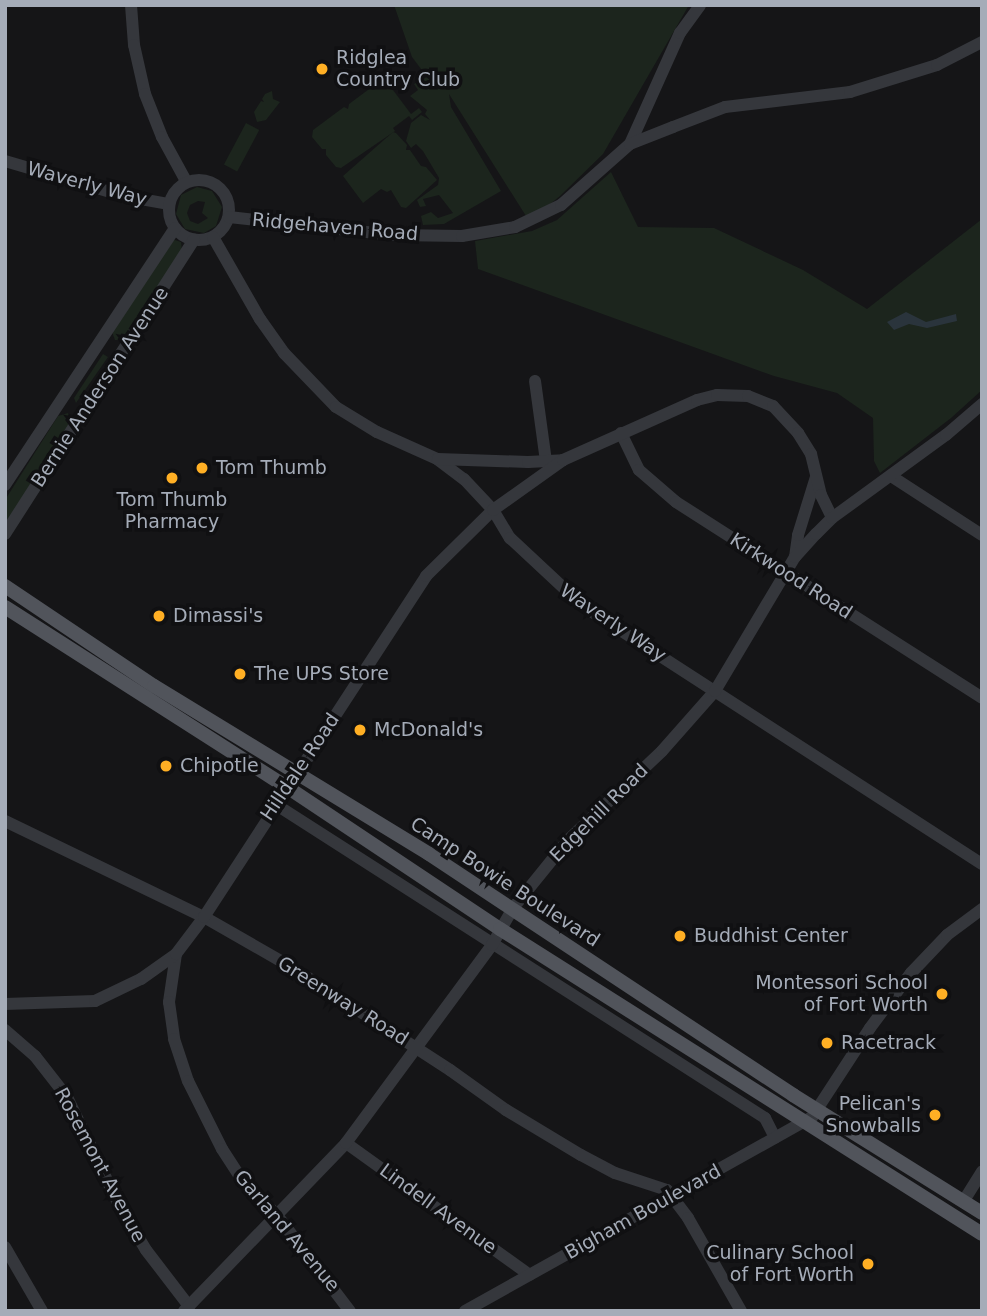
<!DOCTYPE html>
<html>
<head>
<meta charset="utf-8">
<style>
  body { margin:0 }
  #map { position:relative; width:987px; height:1316px; overflow:hidden; background:#151517; font-family:"DejaVu Sans",sans-serif }
  div>[style] { position:absolute }
  [style*='--x'] { left:calc(var(--x)*1px); top:calc(var(--y)*1px); width:calc(var(--w)*1px); rotate:calc(var(--a)*1deg) }
  .green>* { inset:0; background:#1c251d; transform-origin:0 0 }
  .water>* { inset:0; background:#2a343c }
  .minor>* { height:12px; margin:-6px; padding:0 6px; transform-origin:6px; border-radius:6px; background:#35373c }
  .minor>.ring { margin:-6px; padding:0; box-sizing:content-box; background:none; border:12px solid #35373c; border-radius:50% }
  .major>* { height:14px; margin:-7px; padding:0 7px; transform-origin:7px; border-radius:7px; background:#51545b }
  .dots>* { width:19px; height:19px; translate:-50% -50%; box-sizing:border-box; border:4px solid #101012; border-radius:50% }
  span { translate:-50% -50%; white-space:nowrap; text-align:center; line-height:1.15; -webkit-text-stroke:7px #101012; paint-order:stroke }
  .poi-label { font-size:19px; color:#a5acb8 }
  .left { translate:0 -50%; text-align:left }
  .right { translate:-100% -50%; text-align:right }
  .street-label { font-size:19px; color:#a5acb8 }
  .frame { position:absolute; inset:0; border:7px solid #a5acb8; pointer-events:none }
</style>
</head>
<body>
<div id="map">
  <div class="green">
    <div style="clip-path:polygon(394px 5px,689px 5px,603px 154px,560px 196px,544px 209px,526px 216px,449px 94px,451px 107px,501px 191px,444px 224px,423px 225px,421px 216px,431px 212px,438px 218px,453px 213px,439px 195px,423px 199px,426px 206px,420px 207px,417px 200px,438px 185px,439px 178px,423px 151px,416px 144px,411px 148px,406px 141px,411px 123px,421px 115px,430px 120px,425px 114px,427px 110px,410px 96px,418px 90px,414px 84px,427px 77px,412px 57px)"></div>
    <div style="clip-path:polygon(384px 78px,411px 114px,419px 108px,422px 112px,412px 120px,409px 116px,393px 128px,395px 131px,341px 168px,336px 167px,326px 155px,326px 149px,322px 149px,312px 137px,313px 130px,344px 107px,348px 109px,349px 104px)"></div>
    <div style="clip-path:polygon(272px 91px,273px 99px,280px 102px,266px 120px,257px 122px,254px 112px,261px 101px,264px 102px,262px 99px,265px 94px)"></div>
    <div style="left:246px;top:123px;width:15px;height:47px;rotate:28deg"></div>
    <div style="clip-path:polygon(393px 132px,396px 133px,407px 145px,406px 150px,410px 150px,421px 166px,426px 167px,437px 180px,406px 208px,401px 207px,391px 190px,387px 192px,381px 189px,363px 203px,343px 176px)"></div>
    <div style="clip-path:polygon(611px 172px,638px 227px,714px 228px,803px 270px,867px 309px,982px 219px,982px 390px,951px 418px,880px 473px,874px 461px,873px 418px,837px 393px,774px 376px,478px 269px,475px 241px,532px 231px,557px 220px)"></div>
    <div style="clip-path:polygon(evenodd,197px 187px,212px 191px,222px 207px,216px 226px,204px 233px,185px 229px,176px 214px,181px 195px,197px 187px,198px 201px,205px 202px,202px 213px,208px 218px,198px 224px,190px 221px,187px 213px,190px 205px,198px 201px)"></div>
    <div style="clip-path:polygon(175px 240px,181px 242px,182px 251px,124px 340px,115px 340px,112px 332px,171px 241px)"></div>
    <div style="clip-path:polygon(103px 354px,108px 357px,76px 403px,74px 398px)"></div>
    <div style="clip-path:polygon(68px 413px,71px 423px,5px 524px,5px 500px,58px 416px)"></div>
  </div>
  <div class="water">
    <div style="clip-path:polygon(906px 312px,926px 322px,956px 314px,957px 321px,927px 328px,909px 324px,894px 330px,887px 322px)"></div>
  </div>
  <div class="minor">
    <div style="--x:131;--y:5;--w:40;--a:85.7"></div>
    <div style="--x:134;--y:45;--w:50;--a:77.3"></div>
    <div style="--x:145;--y:94;--w:46;--a:68.4"></div>
    <div style="--x:162;--y:137;--w:50;--a:61.4"></div>
    <div style="--x:630;--y:144;--w:122;--a:-65.8"></div>
    <div style="--x:680;--y:33;--w:34;--a:-54"></div>
    <div style="--x:5;--y:161;--w:124;--a:16.4"></div>
    <div style="--x:124;--y:196;--w:46;--a:10.1"></div>
    <div class="ring" style="left:169px;top:180px;width:48px;height:48px"></div>
    <div style="--x:229;--y:217;--w:166;--a:6.2"></div>
    <div style="--x:394;--y:235;--w:68;--a:0.8"></div>
    <div style="--x:462;--y:236;--w:54;--a:-9.6"></div>
    <div style="--x:515;--y:227;--w:51;--a:-25.6"></div>
    <div style="--x:561;--y:205;--w:92;--a:-41.5"></div>
    <div style="--x:630;--y:144;--w:46;--a:-21.6"></div>
    <div style="--x:673;--y:127;--w:56;--a:-21"></div>
    <div style="--x:725;--y:107;--w:126;--a:-6.8"></div>
    <div style="--x:850;--y:92;--w:91;--a:-17.2"></div>
    <div style="--x:937;--y:65;--w:51;--a:-27.1"></div>
    <div style="--x:213;--y:237;--w:95;--a:60.2"></div>
    <div style="--x:260;--y:319;--w:42;--a:54.8"></div>
    <div style="--x:284;--y:353;--w:75;--a:46.1"></div>
    <div style="--x:336;--y:407;--w:48;--a:31.4"></div>
    <div style="--x:377;--y:432;--w:66;--a:24.2"></div>
    <div style="--x:437;--y:459;--w:34;--a:37"></div>
    <div style="--x:464;--y:479;--w:42;--a:46.9"></div>
    <div style="--x:493;--y:510;--w:33;--a:59"></div>
    <div style="--x:510;--y:538;--w:100;--a:43"></div>
    <div style="--x:583;--y:606;--w:475;--a:32.9"></div>
    <div style="--x:535;--y:381;--w:81;--a:82.2"></div>
    <div style="--x:621;--y:433;--w:41;--a:64.1"></div>
    <div style="--x:639;--y:470;--w:49;--a:40.9"></div>
    <div style="--x:676;--y:502;--w:363;--a:32.6"></div>
    <div style="--x:438;--y:459;--w:90;--a:1.9"></div>
    <div style="--x:528;--y:462;--w:35;--a:-3"></div>
    <div style="--x:891;--y:476;--w:108;--a:33"></div>
    <div style="--x:5;--y:485;--w:308;--a:-56.5"></div>
    <div style="--x:5;--y:534;--w:350;--a:-57.3"></div>
    <div style="--x:795;--y:557;--w:22;--a:-82"></div>
    <div style="--x:798;--y:535;--w:61;--a:-72.8"></div>
    <div style="--x:275;--y:804;--w:582;--a:32.65"></div>
    <div style="--x:765;--y:1118;--w:22;--a:63"></div>
    <div style="--x:5;--y:821;--w:221;--a:25.8"></div>
    <div style="--x:204;--y:917;--w:103;--a:29.8"></div>
    <div style="--x:293;--y:968;--w:187;--a:33"></div>
    <div style="--x:450;--y:1070;--w:69;--a:35.5"></div>
    <div style="--x:506;--y:1110;--w:87;--a:31"></div>
    <div style="--x:581;--y:1155;--w:38;--a:28"></div>
    <div style="--x:615;--y:1173;--w:55;--a:18.1"></div>
    <div style="--x:667;--y:1190;--w:35;--a:53"></div>
    <div style="--x:688;--y:1218;--w:107;--a:60.3"></div>
    <div style="--x:176;--y:954;--w:49;--a:98.3"></div>
    <div style="--x:169;--y:1002;--w:37;--a:82"></div>
    <div style="--x:174;--y:1039;--w:44;--a:71.6"></div>
    <div style="--x:188;--y:1081;--w:76;--a:63.4"></div>
    <div style="--x:222;--y:1149;--w:40;--a:57.1"></div>
    <div style="--x:244;--y:1183;--w:45;--a:44.1"></div>
    <div style="--x:276;--y:1214;--w:122;--a:52.7"></div>
    <div style="--x:5;--y:1004;--w:90;--a:-1.9"></div>
    <div style="--x:95;--y:1001;--w:51;--a:-25.6"></div>
    <div style="--x:141;--y:979;--w:43;--a:-35.5"></div>
    <div style="--x:176;--y:954;--w:46;--a:-52.9"></div>
    <div style="--x:204;--y:917;--w:407;--a:-56.9"></div>
    <div style="--x:426;--y:576;--w:94;--a:-44.6"></div>
    <div style="--x:493;--y:510;--w:86;--a:-35.5"></div>
    <div style="--x:563;--y:460;--w:147;--a:-24.1"></div>
    <div style="--x:697;--y:400;--w:21;--a:-14"></div>
    <div style="--x:717;--y:395;--w:31;--a:2"></div>
    <div style="--x:748;--y:396;--w:27;--a:22"></div>
    <div style="--x:773;--y:406;--w:37;--a:47"></div>
    <div style="--x:798;--y:433;--w:25;--a:58"></div>
    <div style="--x:811;--y:454;--w:42;--a:76.3"></div>
    <div style="--x:821;--y:495;--w:25;--a:64"></div>
    <div style="--x:5;--y:1030;--w:40;--a:41"></div>
    <div style="--x:35;--y:1056;--w:52;--a:52"></div>
    <div style="--x:67;--y:1097;--w:120;--a:64.3"></div>
    <div style="--x:119;--y:1205;--w:52;--a:59"></div>
    <div style="--x:146;--y:1250;--w:71;--a:52.5"></div>
    <div style="--x:346;--y:1143;--w:226;--a:35.7"></div>
    <div style="--x:963;--y:1202;--w:36;--a:-58"></div>
    <div style="--x:5;--y:1247;--w:74;--a:60"></div>
    <div style="--x:184;--y:1311;--w:233;--a:-46"></div>
    <div style="--x:346;--y:1143;--w:246;--a:-53.6"></div>
    <div style="--x:492;--y:945;--w:43;--a:-60.4"></div>
    <div style="--x:513;--y:908;--w:87;--a:-51"></div>
    <div style="--x:568;--y:840;--w:129;--a:-43.4"></div>
    <div style="--x:662;--y:751;--w:80;--a:-48.5"></div>
    <div style="--x:715;--y:691;--w:156;--a:-59.2"></div>
    <div style="--x:795;--y:557;--w:31;--a:-48"></div>
    <div style="--x:816;--y:534;--w:23;--a:-45"></div>
    <div style="--x:832;--y:518;--w:141;--a:-36.1"></div>
    <div style="--x:946;--y:435;--w:48;--a:-40.7"></div>
    <div style="--x:465;--y:1311;--w:398;--a:-29.2"></div>
    <div style="--x:812;--y:1117;--w:106;--a:-56.9"></div>
    <div style="--x:870;--y:1028;--w:69;--a:-53.3"></div>
    <div style="--x:911;--y:973;--w:52;--a:-46.5"></div>
    <div style="--x:947;--y:935;--w:44;--a:-36.6"></div>
  </div>
  <div class="major">
    <div style="--x:5;--y:586;--w:179;--a:33.9"></div>
    <div style="--x:154;--y:686;--w:322;--a:31.4"></div>
    <div style="--x:429;--y:854;--w:437;--a:33.5"></div>
    <div style="--x:793;--y:1095;--w:223;--a:32"></div>
    <div style="--x:5;--y:607;--w:335;--a:32.6"></div>
    <div style="--x:287;--y:787;--w:256;--a:33.7"></div>
    <div style="--x:500;--y:929;--w:570;--a:32.32"></div>
  </div>
  <div class="dots">
    <div style="left:322px;top:69px;background:#ffaf24"></div>
    <div style="left:202px;top:468px;background:#ffaf24"></div>
    <div style="left:172px;top:478px;background:#ffaf24"></div>
    <div style="left:159px;top:616px;background:#ffaf24"></div>
    <div style="left:240px;top:674px;background:#ffaf24"></div>
    <div style="left:360px;top:730px;background:#ffaf24"></div>
    <div style="left:166px;top:766px;background:#ffaf24"></div>
    <div style="left:680px;top:936px;background:#ffaf24"></div>
    <div style="left:942px;top:994px;background:#ffaf24"></div>
    <div style="left:827px;top:1043px;background:#ffaf24"></div>
    <div style="left:935px;top:1115px;background:#ffaf24"></div>
    <div style="left:868px;top:1264px;background:#ffaf24"></div>
  </div>
  <div class="poi-label">
    <span class="left" style="left:336px;top:69px">Ridglea<br>Country Club</span>
    <span class="left" style="left:216px;top:468px">Tom Thumb</span>
    <span style="left:172px;top:511px">Tom Thumb<br>Pharmacy</span>
    <span class="left" style="left:173px;top:616px">Dimassi's</span>
    <span class="left" style="left:254px;top:674px">The UPS Store</span>
    <span class="left" style="left:374px;top:730px">McDonald's</span>
    <span class="left" style="left:180px;top:766px">Chipotle</span>
    <span class="left" style="left:694px;top:936px">Buddhist Center</span>
    <span class="right" style="left:928px;top:994px">Montessori School<br>of Fort Worth</span>
    <span class="left" style="left:841px;top:1043px">Racetrack</span>
    <span class="right" style="left:921px;top:1115px">Pelican's<br>Snowballs</span>
    <span class="right" style="left:854px;top:1264px">Culinary School<br>of Fort Worth</span>
  </div>
  <div class="street-label">
    <span style="left:87px;top:184px;rotate:15deg">Waverly Way</span>
    <span style="left:335px;top:227px;rotate:5deg">Ridgehaven Road</span>
    <span style="left:100px;top:387px;rotate:-57deg">Bernie Anderson Avenue</span>
    <span style="left:791px;top:576px;rotate:33deg">Kirkwood Road</span>
    <span style="left:613px;top:623px;rotate:34deg">Waverly Way</span>
    <span style="left:300px;top:767px;rotate:-56deg">Hilldale Road</span>
    <span style="left:599px;top:813px;rotate:-45deg">Edgehill Road</span>
    <span style="left:505px;top:882px;rotate:33deg">Camp Bowie Boulevard</span>
    <span style="left:343px;top:1001px;rotate:32deg">Greenway Road</span>
    <span style="left:100px;top:1165px;rotate:62deg">Rosemont Avenue</span>
    <span style="left:438px;top:1209px;rotate:36deg">Lindell Avenue</span>
    <span style="left:643px;top:1212px;rotate:-29deg">Bigham Boulevard</span>
    <span style="left:287px;top:1231px;rotate:50deg">Garland Avenue</span>
  </div>
  <div class="frame"></div>
</div>
</body>
</html>
